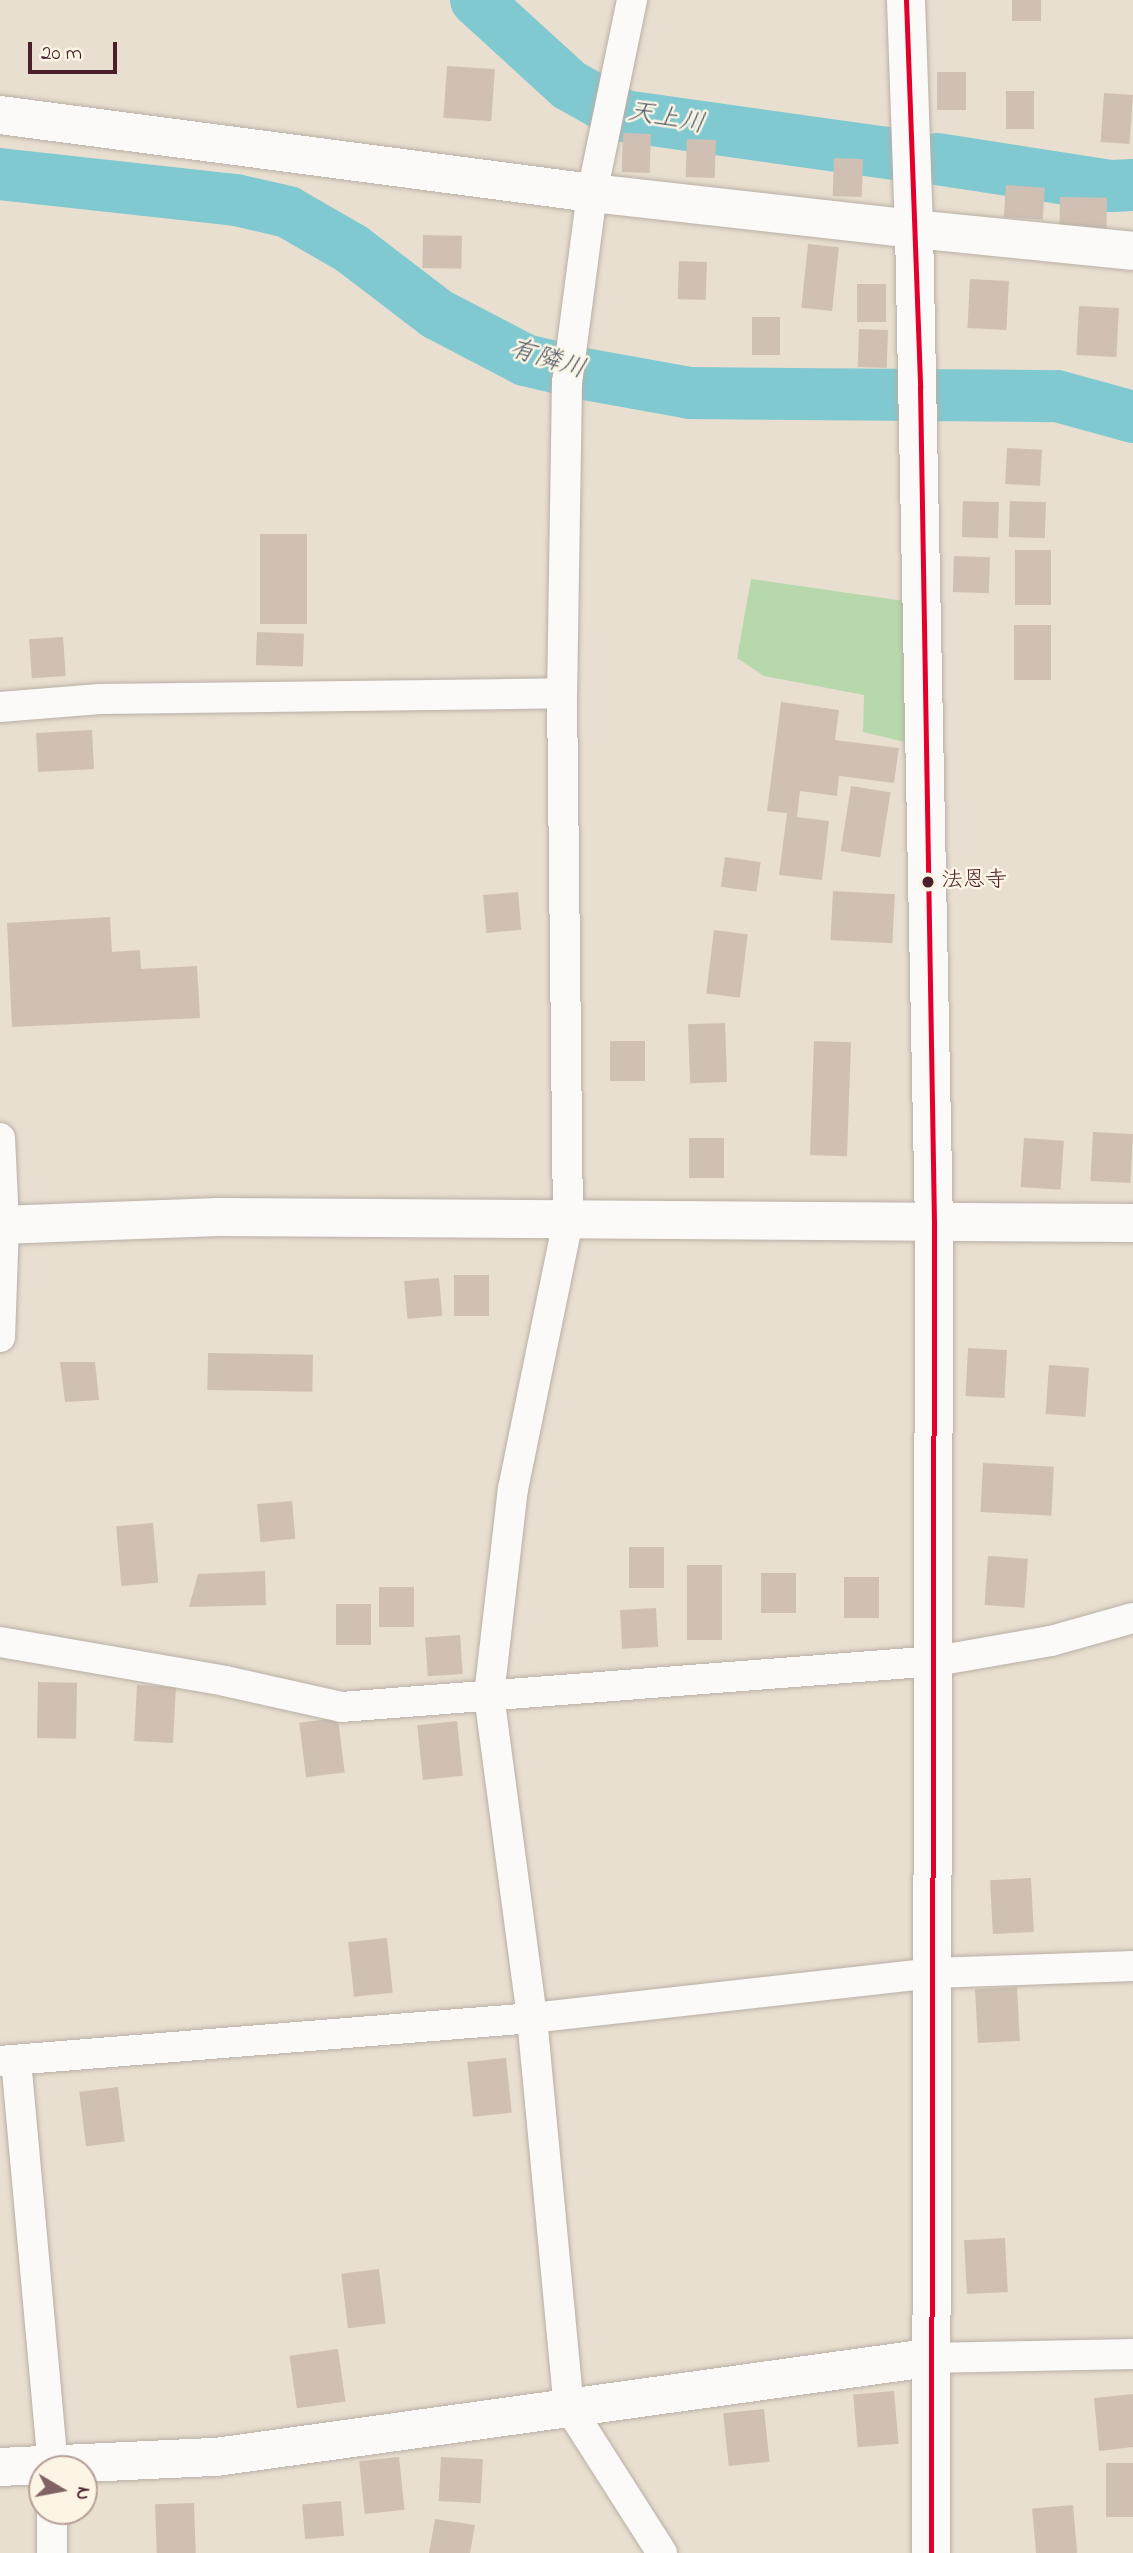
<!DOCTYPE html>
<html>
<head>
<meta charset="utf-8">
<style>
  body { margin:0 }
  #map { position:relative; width:1133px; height:2553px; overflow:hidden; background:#e8dfd0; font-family:"Indie Flower","Klee One",sans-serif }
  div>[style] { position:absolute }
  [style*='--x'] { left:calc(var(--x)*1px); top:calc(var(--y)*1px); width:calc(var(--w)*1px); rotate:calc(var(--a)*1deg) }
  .green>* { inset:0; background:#b7d8ab }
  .river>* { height:52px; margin:-26px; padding:0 26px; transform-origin:26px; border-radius:26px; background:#81c9d0 }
  .building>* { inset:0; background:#d0c0b4; transform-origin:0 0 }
  .roads { filter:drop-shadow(0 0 2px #b9afa6) drop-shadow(0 0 2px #b9afa6) }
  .minor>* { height:30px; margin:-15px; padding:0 15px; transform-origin:15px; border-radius:15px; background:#fcfaf8 }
  .tertiary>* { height:38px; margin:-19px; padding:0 19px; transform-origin:19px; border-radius:19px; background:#fcfaf8 }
  .secondary>* { height:38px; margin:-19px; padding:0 19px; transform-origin:19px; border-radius:19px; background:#fcfaf8 }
  .bus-1>* { height:5px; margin:-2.5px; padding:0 2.5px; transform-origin:2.5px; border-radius:2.5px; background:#e4002b }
  .dots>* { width:19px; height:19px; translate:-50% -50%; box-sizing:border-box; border:4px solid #fcf5e5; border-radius:50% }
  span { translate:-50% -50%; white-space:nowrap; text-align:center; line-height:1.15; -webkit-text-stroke:5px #fcf5e5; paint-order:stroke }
  .bus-label { font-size:22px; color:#4a1f2b }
  .left { translate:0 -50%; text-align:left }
  .water-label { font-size:26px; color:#4e5765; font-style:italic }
  .north { position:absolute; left:28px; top:2455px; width:70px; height:70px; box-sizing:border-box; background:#fcf5e5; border:2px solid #b59f9b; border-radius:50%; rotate:100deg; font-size:19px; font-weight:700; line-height:28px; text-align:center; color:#4a1f2b }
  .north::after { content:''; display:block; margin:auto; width:24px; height:32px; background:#816265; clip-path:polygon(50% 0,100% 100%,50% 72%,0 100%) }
  .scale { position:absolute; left:28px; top:42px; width:89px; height:32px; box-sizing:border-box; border:4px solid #4a1f2b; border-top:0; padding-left:9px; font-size:21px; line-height:24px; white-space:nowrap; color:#4a1f2b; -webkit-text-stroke:5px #fcf5e5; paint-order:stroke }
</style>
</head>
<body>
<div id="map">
  <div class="green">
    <div style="clip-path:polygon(751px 579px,904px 601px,909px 743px,863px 732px,864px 695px,764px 676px,737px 658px)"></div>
  </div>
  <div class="river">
    <div style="--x:476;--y:0;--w:126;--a:42.4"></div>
    <div style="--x:569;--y:85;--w:63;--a:29.4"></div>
    <div style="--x:624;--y:116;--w:273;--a:8"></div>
    <div style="--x:937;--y:159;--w:177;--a:8.8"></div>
    <div style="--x:1112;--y:186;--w:21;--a:-3"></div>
    <div style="--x:0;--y:174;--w:237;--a:6.3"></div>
    <div style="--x:236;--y:200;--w:53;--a:13"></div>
    <div style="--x:288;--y:212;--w:74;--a:30"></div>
    <div style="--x:352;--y:249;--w:107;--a:37.4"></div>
    <div style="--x:437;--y:314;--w:99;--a:27.6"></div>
    <div style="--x:525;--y:360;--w:56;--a:13.5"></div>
    <div style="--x:579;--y:373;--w:113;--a:10.2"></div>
    <div style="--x:690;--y:393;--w:367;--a:0.5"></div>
    <div style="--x:1057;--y:396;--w:79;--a:15.4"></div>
  </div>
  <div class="building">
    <div style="left:1012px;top:0;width:29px;height:21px"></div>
    <div style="left:447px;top:66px;width:48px;height:52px;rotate:4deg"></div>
    <div style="left:937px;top:72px;width:29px;height:38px"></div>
    <div style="left:1006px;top:91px;width:28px;height:38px"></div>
    <div style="left:1104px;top:93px;width:29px;height:49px;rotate:4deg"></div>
    <div style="left:623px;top:133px;width:28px;height:39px;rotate:2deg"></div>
    <div style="left:687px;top:139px;width:29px;height:38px;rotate:2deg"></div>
    <div style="left:834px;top:158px;width:29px;height:38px;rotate:2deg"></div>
    <div style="left:1006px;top:185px;width:39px;height:32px;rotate:4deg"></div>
    <div style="left:1060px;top:197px;width:47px;height:32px;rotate:1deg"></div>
    <div style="left:423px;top:235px;width:39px;height:33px;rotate:1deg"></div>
    <div style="left:808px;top:244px;width:31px;height:64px;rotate:6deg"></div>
    <div style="left:679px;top:261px;width:28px;height:38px;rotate:2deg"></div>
    <div style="left:970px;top:279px;width:39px;height:49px;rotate:3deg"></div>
    <div style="left:857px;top:284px;width:29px;height:38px"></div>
    <div style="left:1079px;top:306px;width:40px;height:49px;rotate:3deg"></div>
    <div style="left:752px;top:317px;width:28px;height:38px"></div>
    <div style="left:859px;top:329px;width:29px;height:38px;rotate:2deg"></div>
    <div style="left:1007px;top:448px;width:35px;height:36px;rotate:3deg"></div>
    <div style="left:963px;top:501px;width:36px;height:36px;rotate:2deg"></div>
    <div style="left:1010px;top:501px;width:36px;height:36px;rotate:2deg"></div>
    <div style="left:260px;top:534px;width:47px;height:90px"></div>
    <div style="left:1015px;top:550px;width:36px;height:55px"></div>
    <div style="left:954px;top:556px;width:36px;height:36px;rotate:2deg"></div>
    <div style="left:1014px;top:625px;width:37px;height:55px"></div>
    <div style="left:257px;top:632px;width:47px;height:33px;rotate:2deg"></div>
    <div style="left:63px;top:637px;width:39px;height:34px;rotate:86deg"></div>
    <div style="clip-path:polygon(781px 702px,839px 710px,835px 740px,899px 748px,894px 783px,839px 776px,837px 796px,800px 791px,797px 817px,829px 821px,822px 880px,779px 875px,787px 813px,767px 811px)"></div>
    <div style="left:92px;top:730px;width:39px;height:56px;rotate:87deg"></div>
    <div style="left:851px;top:786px;width:40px;height:66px;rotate:9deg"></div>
    <div style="left:725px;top:857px;width:36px;height:30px;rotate:8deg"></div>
    <div style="left:833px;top:891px;width:62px;height:49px;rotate:3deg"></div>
    <div style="left:518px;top:892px;width:38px;height:35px;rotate:85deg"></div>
    <div style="clip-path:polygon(110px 917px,112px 952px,140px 950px,141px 969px,197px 966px,200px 1018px,12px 1027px,7px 923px)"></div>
    <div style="left:714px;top:930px;width:34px;height:64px;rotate:7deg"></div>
    <div style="left:725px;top:1023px;width:59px;height:37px;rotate:88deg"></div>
    <div style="left:610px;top:1041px;width:35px;height:40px"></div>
    <div style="left:814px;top:1041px;width:37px;height:114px;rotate:2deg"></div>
    <div style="left:1093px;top:1132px;width:40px;height:49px;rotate:3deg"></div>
    <div style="left:689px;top:1138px;width:35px;height:40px"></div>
    <div style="left:1024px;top:1138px;width:40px;height:49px;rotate:4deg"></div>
    <div style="left:454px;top:1275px;width:35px;height:41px"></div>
    <div style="left:439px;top:1278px;width:38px;height:35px;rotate:85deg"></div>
    <div style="left:968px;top:1348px;width:39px;height:48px;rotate:3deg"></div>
    <div style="left:208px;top:1353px;width:105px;height:37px;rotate:1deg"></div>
    <div style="clip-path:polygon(60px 1362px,95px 1362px,99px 1400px,65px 1402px)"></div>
    <div style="left:1049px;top:1365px;width:40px;height:49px;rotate:4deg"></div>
    <div style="left:983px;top:1463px;width:71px;height:49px;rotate:3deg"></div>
    <div style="left:292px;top:1501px;width:38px;height:35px;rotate:85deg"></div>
    <div style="left:153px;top:1523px;width:60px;height:37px;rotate:85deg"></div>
    <div style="left:629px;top:1547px;width:35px;height:41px"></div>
    <div style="left:988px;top:1556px;width:40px;height:49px;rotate:4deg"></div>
    <div style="left:687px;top:1565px;width:35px;height:75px"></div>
    <div style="clip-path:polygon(265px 1571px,266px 1605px,189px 1607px,198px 1574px)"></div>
    <div style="left:761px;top:1573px;width:35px;height:40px"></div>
    <div style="left:844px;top:1577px;width:35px;height:41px"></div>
    <div style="left:379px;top:1587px;width:35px;height:40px"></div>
    <div style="left:336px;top:1604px;width:35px;height:41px"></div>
    <div style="left:656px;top:1608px;width:39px;height:36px;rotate:87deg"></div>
    <div style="left:460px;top:1635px;width:39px;height:35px;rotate:86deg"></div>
    <div style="left:38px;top:1682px;width:39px;height:56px;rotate:1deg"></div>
    <div style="left:137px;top:1685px;width:39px;height:56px;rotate:3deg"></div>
    <div style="left:338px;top:1718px;width:55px;height:39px;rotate:83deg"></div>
    <div style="left:457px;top:1721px;width:55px;height:40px;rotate:84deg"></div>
    <div style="left:1031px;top:1878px;width:54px;height:41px;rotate:87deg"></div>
    <div style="left:387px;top:1938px;width:55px;height:39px;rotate:84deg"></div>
    <div style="left:1017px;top:1987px;width:54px;height:42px;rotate:87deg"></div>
    <div style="left:506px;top:2058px;width:55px;height:39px;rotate:84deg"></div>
    <div style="left:118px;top:2087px;width:55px;height:39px;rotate:83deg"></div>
    <div style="left:1005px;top:2238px;width:54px;height:41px;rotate:87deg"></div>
    <div style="left:379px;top:2269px;width:55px;height:38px;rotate:83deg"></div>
    <div style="left:338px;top:2349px;width:53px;height:49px;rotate:82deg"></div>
    <div style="left:894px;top:2391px;width:53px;height:41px;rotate:85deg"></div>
    <div style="clip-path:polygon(1133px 2394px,1133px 2447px,1099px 2451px,1094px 2398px)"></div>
    <div style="left:764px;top:2409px;width:53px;height:41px;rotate:84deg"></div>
    <div style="left:399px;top:2457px;width:53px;height:40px;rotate:84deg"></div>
    <div style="left:441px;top:2457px;width:42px;height:44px;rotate:3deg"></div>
    <div style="left:1133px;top:2463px;width:54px;height:27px;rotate:90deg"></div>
    <div style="left:341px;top:2501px;width:35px;height:39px;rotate:85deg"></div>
    <div style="left:194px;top:2503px;width:50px;height:39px;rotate:88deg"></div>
    <div style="left:1073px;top:2505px;width:48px;height:41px;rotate:85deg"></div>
    <div style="clip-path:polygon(435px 2519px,475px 2525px,470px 2553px,429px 2553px)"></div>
  </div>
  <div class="roads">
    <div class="minor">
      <div style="--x:632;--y:0;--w:197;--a:101.7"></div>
      <div style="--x:592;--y:193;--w:191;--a:97.5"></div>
      <div style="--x:567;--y:382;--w:311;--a:90.9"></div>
      <div style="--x:562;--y:693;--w:528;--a:89.35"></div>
      <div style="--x:568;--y:1221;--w:273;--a:101.6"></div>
      <div style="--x:513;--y:1488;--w:208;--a:96.6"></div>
      <div style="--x:489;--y:1695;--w:326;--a:82.4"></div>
      <div style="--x:532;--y:2018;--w:391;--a:84.6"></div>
      <div style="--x:569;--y:2407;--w:173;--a:57.5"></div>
      <div style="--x:0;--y:707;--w:100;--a:-4.6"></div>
      <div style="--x:100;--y:699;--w:462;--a:-0.7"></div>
      <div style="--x:0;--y:1138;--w:86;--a:87.3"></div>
      <div style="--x:4;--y:1224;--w:113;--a:92"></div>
      <div style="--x:0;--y:1642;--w:228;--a:9.8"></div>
      <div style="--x:225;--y:1681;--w:119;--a:12.6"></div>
      <div style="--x:341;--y:1707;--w:597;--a:-4.42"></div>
      <div style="--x:936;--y:1661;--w:117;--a:-9.9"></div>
      <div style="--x:1051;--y:1641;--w:85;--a:-15.7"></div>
      <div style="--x:16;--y:2060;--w:411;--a:84.8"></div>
      <div style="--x:0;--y:2061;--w:534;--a:-4.62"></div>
      <div style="--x:532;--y:2018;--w:404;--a:-6.4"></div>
      <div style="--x:933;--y:1973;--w:200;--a:-2"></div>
      <div style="--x:928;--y:2358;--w:205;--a:-1.1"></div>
      <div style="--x:52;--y:2553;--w:42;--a:-90"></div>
    </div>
    <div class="tertiary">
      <div style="--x:0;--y:115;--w:597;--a:7.51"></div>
      <div style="--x:592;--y:193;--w:324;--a:6.4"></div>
      <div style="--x:914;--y:229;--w:994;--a:88.85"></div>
      <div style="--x:934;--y:1223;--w:1330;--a:90.13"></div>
      <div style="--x:0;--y:1225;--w:219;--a:-2.1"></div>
      <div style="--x:219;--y:1217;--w:914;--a:0.38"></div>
      <div style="--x:0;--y:2467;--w:216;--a:-2.7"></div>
      <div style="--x:216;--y:2457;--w:719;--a:-7.92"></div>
    </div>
    <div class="secondary">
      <div style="--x:906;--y:0;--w:229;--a:88"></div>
      <div style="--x:914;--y:229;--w:220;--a:5.7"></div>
    </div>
  </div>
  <div class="bus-1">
    <div style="--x:906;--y:0;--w:387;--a:87.9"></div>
    <div style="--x:920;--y:387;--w:836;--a:89.04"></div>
    <div style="--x:934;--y:1223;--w:1330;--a:90.13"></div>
  </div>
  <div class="dots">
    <div style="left:928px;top:882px;background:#4a1f2b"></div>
  </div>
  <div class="bus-label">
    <span class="left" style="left:941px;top:882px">法恩寺</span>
  </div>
  <div class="water-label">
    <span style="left:666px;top:120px;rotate:10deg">天上川</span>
    <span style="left:547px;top:361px;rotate:17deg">有隣川</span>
  </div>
  <div class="north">N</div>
  <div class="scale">20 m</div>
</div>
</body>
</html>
